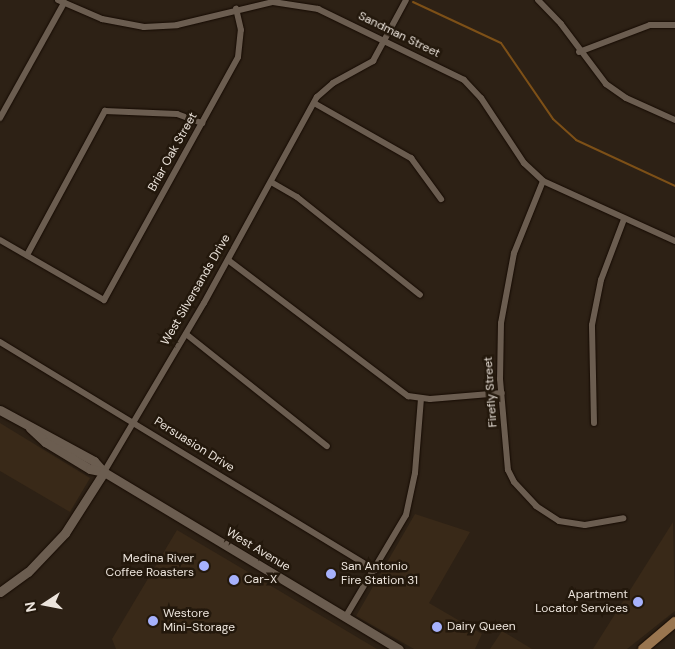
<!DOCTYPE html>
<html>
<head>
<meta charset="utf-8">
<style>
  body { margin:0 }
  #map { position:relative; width:675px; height:649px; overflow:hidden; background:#2d2115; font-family:"DM Sans",sans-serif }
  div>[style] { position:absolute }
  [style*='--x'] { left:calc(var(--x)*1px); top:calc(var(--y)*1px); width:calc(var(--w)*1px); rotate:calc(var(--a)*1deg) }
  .built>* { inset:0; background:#392918 }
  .stream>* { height:2px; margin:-1px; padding:0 1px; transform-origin:1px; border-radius:1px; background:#7d5017 }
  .roads { filter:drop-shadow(0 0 1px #150a02) drop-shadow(0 0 1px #150a02) }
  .street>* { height:6px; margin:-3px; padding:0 3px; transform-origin:3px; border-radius:3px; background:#6b5d50 }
  .secondary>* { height:9px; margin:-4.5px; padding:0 4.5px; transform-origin:4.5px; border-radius:4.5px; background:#6b5d50 }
  .primary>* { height:10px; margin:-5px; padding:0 5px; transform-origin:5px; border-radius:5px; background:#99754f }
  .dots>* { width:14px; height:14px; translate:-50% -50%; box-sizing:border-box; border:2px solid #23180c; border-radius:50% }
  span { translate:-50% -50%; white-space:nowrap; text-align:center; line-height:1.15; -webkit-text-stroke:5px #23180c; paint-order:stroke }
  .street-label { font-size:12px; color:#ece4dc }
  .poi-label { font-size:12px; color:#ece4dc }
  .right { translate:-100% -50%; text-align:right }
  .left { translate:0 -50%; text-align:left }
  .north { position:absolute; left:20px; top:579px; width:50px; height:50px; -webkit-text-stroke:4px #23180c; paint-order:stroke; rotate:259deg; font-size:14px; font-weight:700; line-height:20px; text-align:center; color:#ece4dc }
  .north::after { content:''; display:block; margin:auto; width:18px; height:22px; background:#ece4dc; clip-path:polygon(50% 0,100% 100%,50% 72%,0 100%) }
</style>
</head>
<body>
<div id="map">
  <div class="built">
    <div style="clip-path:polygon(0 423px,90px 478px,70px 512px,0 471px)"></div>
    <div style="clip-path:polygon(415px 514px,470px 532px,429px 603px,482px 634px,475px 649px,414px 649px,356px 616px)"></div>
    <div style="clip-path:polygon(673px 522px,675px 611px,627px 649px,593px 649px)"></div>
    <div style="clip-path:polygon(177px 530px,221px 556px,377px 649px,116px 649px,112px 639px)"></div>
    <div style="clip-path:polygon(502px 631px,532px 649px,490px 649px)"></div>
  </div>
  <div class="stream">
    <div style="--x:413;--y:2;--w:97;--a:25"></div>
    <div style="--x:501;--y:43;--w:92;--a:55.6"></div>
    <div style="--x:553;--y:119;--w:31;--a:42"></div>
    <div style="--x:576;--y:140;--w:109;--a:24.9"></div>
  </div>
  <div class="roads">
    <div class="street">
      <div style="--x:58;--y:0;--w:48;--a:23.4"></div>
      <div style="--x:102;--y:19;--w:43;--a:10.8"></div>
      <div style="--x:144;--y:27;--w:33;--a:-3"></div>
      <div style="--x:177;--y:25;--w:99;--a:-13.5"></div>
      <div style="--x:273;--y:2;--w:46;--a:8.8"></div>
      <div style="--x:318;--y:9;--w:162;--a:25.9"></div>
      <div style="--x:464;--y:80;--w:25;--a:47"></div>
      <div style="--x:481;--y:98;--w:78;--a:56.5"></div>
      <div style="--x:524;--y:163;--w:26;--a:43"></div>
      <div style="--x:543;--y:181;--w:145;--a:24.4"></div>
      <div style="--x:538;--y:0;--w:33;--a:46"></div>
      <div style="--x:561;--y:24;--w:75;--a:53.1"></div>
      <div style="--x:606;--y:84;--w:24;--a:35"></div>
      <div style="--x:626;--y:98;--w:54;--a:24.2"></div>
      <div style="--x:579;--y:52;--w:76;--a:-20.8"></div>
      <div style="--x:650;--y:25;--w:25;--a:0"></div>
      <div style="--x:314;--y:103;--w:112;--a:29.6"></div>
      <div style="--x:411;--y:158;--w:51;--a:53.8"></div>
      <div style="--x:0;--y:118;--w:132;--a:-60.9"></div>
      <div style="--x:543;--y:181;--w:78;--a:111.9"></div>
      <div style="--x:514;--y:253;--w:71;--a:100.5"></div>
      <div style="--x:501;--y:323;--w:56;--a:91"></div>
      <div style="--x:500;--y:379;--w:91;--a:85"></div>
      <div style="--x:508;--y:470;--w:13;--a:63"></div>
      <div style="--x:514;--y:482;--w:33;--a:47"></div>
      <div style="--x:536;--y:506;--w:27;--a:33"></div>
      <div style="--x:559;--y:521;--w:26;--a:9"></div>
      <div style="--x:585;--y:525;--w:39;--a:-10"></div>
      <div style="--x:271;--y:182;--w:30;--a:30"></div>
      <div style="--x:297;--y:197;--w:157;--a:38.5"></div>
      <div style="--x:0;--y:240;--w:120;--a:30"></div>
      <div style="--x:104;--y:300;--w:277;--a:-61.1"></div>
      <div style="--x:238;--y:57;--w:27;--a:-84"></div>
      <div style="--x:241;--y:30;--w:22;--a:-103"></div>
      <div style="--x:27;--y:255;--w:164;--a:-61.6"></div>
      <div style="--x:105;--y:111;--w:72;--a:2.4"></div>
      <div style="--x:177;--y:114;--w:27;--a:20"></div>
      <div style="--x:228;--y:260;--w:226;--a:37.1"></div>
      <div style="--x:408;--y:396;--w:22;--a:8"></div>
      <div style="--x:430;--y:399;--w:72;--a:-4.8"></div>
      <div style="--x:186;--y:334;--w:180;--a:38.5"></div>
      <div style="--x:0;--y:342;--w:439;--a:31.3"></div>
      <div style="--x:594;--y:423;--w:98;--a:-91.2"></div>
      <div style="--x:592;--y:325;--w:46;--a:-78.7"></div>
      <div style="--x:601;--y:280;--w:65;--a:-69.3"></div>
      <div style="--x:104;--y:472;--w:196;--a:-59.4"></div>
      <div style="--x:204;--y:303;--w:235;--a:-61.3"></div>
      <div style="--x:317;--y:97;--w:21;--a:-41"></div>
      <div style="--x:333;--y:83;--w:46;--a:-28.8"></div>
      <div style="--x:373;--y:61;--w:69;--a:-61.6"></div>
      <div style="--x:346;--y:616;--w:117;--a:-59.3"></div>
      <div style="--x:406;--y:515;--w:43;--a:-77.9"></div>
      <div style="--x:415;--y:473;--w:74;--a:-85.4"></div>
    </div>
    <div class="secondary">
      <div style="--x:0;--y:410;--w:107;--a:28.5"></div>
      <div style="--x:94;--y:461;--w:15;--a:48"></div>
      <div style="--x:104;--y:472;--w:344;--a:31"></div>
      <div style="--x:30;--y:428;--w:21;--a:43"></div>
      <div style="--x:45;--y:442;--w:52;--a:31"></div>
      <div style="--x:90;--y:469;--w:14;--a:12"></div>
      <div style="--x:0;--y:592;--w:34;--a:-36"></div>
      <div style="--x:28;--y:572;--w:54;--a:-46.5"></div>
      <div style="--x:65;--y:533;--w:72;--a:-57.4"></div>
    </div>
    <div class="primary">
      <div style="--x:643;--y:649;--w:42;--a:-40.2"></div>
    </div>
  </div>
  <div class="dots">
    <div style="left:204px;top:566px;background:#a6b1fc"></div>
    <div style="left:331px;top:574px;background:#a6b1fc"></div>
    <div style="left:234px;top:580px;background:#a6b1fc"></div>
    <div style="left:638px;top:602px;background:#a6b1fc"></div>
    <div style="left:153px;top:621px;background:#a6b1fc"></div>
    <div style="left:437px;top:627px;background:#a6b1fc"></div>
  </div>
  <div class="street-label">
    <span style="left:399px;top:35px;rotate:26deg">Sandman Street</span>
    <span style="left:173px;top:152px;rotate:-61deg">Briar Oak Street</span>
    <span style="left:196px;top:290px;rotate:-60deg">West Silversands Drive</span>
    <span style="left:491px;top:392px;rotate:-94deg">Firefly Street</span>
    <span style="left:194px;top:445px;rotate:32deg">Persuasion Drive</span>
    <span style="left:258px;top:550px;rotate:31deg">West Avenue</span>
  </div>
  <div class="poi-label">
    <span class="right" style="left:194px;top:566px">Medina River<br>Coffee Roasters</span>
    <span class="left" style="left:341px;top:574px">San Antonio<br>Fire Station 31</span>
    <span class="left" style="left:244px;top:580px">Car-X</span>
    <span class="right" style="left:628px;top:602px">Apartment<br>Locator Services</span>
    <span class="left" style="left:163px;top:621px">Westore<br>Mini-Storage</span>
    <span class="left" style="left:447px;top:627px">Dairy Queen</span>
  </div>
  <div class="north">N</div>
</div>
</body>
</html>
